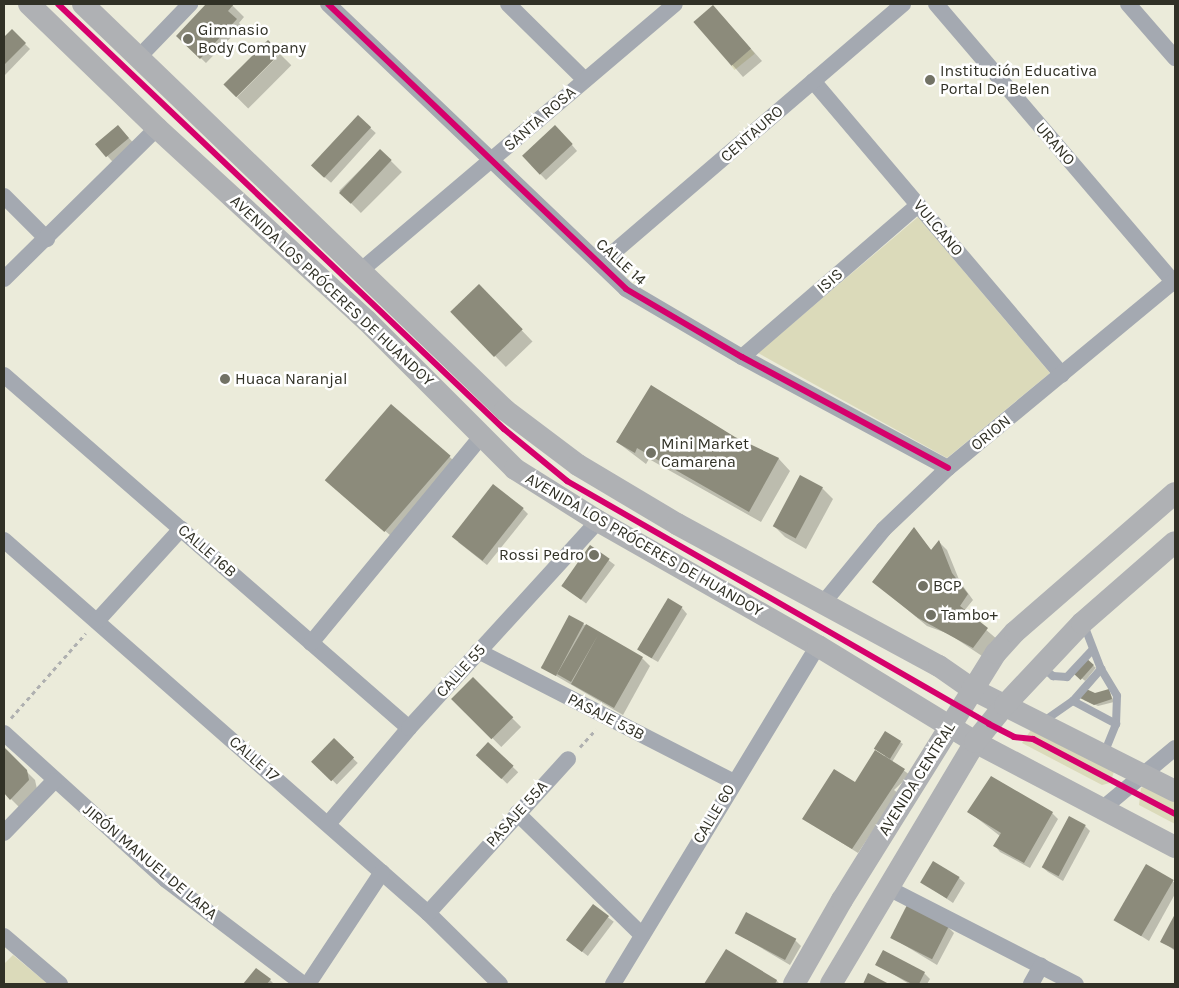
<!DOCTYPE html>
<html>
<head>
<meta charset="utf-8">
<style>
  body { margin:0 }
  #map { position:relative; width:1179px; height:988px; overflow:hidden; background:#ebebda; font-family:Karla,sans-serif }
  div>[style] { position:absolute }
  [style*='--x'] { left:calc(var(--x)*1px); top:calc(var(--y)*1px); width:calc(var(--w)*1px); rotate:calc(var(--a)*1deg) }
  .green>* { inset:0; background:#dbdaba; transform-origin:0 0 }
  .shadow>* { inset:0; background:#0003; transform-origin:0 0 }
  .building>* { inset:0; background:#8c8b7b; transform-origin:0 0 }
  .path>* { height:3px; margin-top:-1.5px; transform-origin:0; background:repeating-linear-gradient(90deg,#afb0b0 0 4px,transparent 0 8px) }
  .lane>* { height:8px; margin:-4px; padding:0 4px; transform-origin:4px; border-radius:4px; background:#a4a9b1 }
  .street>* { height:16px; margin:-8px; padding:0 8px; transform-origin:8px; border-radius:8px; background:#a4a9b1 }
  .secondary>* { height:22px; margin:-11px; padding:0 11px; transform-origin:11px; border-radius:11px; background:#afb1b4 }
  .cycleway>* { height:6px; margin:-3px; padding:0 3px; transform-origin:3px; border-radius:3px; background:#d6006c }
  .dots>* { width:14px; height:14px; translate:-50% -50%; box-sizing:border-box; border:2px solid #fff; border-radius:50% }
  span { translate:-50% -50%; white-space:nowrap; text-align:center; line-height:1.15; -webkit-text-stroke:5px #fff; paint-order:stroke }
  .poi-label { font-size:16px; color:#313126 }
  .left { translate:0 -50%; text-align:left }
  .right { translate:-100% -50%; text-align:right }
  .street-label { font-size:16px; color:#313126 }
  .frame { position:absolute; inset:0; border:5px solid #313126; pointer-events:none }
</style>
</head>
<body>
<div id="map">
  <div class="green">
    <div style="left:751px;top:49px;width:6px;height:26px;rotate:51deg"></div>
    <div style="clip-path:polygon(918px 217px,1050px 373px,947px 458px,758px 353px)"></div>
    <div style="clip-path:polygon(1035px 724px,1115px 769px,1110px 783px,1102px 785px,1022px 743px)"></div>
    <div style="clip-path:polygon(1149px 784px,1175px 798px,1175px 824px,1139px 805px,1141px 788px)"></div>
    <div style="clip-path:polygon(13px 955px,48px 984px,4px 984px,4px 964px)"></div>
  </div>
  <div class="shadow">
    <div style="clip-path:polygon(207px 4px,231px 4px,244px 17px,239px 23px,242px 26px,206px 63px,178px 36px)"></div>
    <div style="clip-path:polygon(721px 15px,762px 61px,743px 77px,695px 22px)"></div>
    <div style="clip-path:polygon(12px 31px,30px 49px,4px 76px,4px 39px)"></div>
    <div style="left:280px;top:54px;width:16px;height:61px;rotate:45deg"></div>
    <div style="left:358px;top:117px;width:24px;height:67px;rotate:42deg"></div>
    <div style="left:118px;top:126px;width:24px;height:28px;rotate:48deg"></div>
    <div style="clip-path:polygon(561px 132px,577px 151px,546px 180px,523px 156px)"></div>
    <div style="left:380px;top:150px;width:31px;height:58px;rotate:45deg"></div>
    <div style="left:479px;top:286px;width:77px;height:37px;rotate:46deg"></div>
    <div style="left:391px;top:406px;width:94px;height:98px;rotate:41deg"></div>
    <div style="clip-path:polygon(734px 438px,779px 459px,790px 471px,761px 522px,649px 459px,646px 464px,617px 442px)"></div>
    <div style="clip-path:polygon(822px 488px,833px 499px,806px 549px,785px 537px,774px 526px)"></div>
    <div style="clip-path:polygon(523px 509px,528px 514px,487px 565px,458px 542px)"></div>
    <div style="clip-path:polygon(914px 529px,932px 551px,939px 542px,947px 550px,960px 582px,973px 600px,964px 611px,998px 640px,985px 658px,949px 634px,927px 626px,874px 582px)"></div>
    <div style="left:591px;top:547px;width:30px;height:48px;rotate:37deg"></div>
    <div style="clip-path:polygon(682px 608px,687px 614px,658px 662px,644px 654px,638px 649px)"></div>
    <div style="clip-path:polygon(583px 624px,642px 658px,650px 666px,623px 715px,541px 667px)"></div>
    <div style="left:1085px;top:659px;width:14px;height:17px;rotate:39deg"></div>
    <div style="left:473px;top:679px;width:68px;height:28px;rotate:45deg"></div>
    <div style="clip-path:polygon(1109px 690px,1114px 702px,1098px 706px,1084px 700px)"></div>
    <div style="left:334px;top:740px;width:33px;height:30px;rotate:44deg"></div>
    <div style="clip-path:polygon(900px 742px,903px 744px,892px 762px,910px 775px,894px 790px,898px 793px,858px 853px,804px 819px,855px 784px)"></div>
    <div style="left:488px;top:743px;width:42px;height:16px;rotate:44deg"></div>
    <div style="clip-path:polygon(4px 749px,35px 780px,37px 789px,19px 807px,4px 792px)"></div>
    <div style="clip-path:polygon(969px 812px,1052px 813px,1058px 819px,1030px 868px,1000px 852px,995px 846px,1000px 836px)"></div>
    <div style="clip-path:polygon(1085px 826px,1090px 831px,1063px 881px,1048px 872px,1042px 867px)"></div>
    <div style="clip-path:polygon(1146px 866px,1175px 883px,1175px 894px,1149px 941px,1116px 920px)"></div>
    <div style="clip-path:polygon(959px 878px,965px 883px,953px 903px,922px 882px)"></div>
    <div style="left:593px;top:906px;width:26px;height:43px;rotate:37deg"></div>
    <div style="clip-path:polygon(1175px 916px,1175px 951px,1162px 941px)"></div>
    <div style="clip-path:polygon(948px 927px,954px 933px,937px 965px,891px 937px)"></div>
    <div style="clip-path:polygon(736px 933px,795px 940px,801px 946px,790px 965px)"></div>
    <div style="clip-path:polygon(726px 951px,777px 981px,780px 984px,705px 984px)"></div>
    <div style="clip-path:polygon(877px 964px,924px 973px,930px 979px,927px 984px,909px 984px)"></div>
    <div style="clip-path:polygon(256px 970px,270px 980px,274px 984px,245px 984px)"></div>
  </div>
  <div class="building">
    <div style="clip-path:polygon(206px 4px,234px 4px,228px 11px,237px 19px,200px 59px,176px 36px)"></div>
    <div style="left:713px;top:5px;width:58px;height:26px;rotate:49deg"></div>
    <div style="clip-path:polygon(12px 29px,26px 43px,4px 65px,4px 37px)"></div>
    <div style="left:268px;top:40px;width:18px;height:63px;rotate:45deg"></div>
    <div style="left:358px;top:115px;width:18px;height:69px;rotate:43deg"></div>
    <div style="left:118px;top:125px;width:17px;height:30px;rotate:50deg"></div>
    <div style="left:555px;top:125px;width:26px;height:45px;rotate:47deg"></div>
    <div style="left:380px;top:149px;width:16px;height:60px;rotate:43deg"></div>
    <div style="left:479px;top:284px;width:63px;height:40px;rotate:46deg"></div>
    <div style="clip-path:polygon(651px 385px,735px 437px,779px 458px,749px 512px,637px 448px,635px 453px,616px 442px)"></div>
    <div style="left:391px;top:404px;width:79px;height:101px;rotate:41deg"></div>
    <div style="left:800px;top:475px;width:26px;height:58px;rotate:28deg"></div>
    <div style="left:493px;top:484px;width:39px;height:67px;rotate:38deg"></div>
    <div style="clip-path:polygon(914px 527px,931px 550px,939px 540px,952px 573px,968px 594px,960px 606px,988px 628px,973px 648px,918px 618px,872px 582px)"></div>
    <div style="left:590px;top:545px;width:24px;height:50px;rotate:35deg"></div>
    <div style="left:668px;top:598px;width:17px;height:60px;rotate:31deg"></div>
    <div style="left:569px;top:615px;width:17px;height:60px;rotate:28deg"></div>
    <div style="clip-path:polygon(586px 624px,643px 657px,614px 708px,571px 684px,598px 635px,571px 682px,557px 674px)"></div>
    <div style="left:1085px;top:657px;width:12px;height:20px;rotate:42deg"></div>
    <div style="left:473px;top:677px;width:57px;height:31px;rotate:45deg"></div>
    <div style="clip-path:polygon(1084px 688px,1095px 693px,1109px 689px,1112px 699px,1094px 705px,1080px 698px)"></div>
    <div style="left:885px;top:731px;width:19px;height:21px;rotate:32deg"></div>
    <div style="left:334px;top:738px;width:28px;height:33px;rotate:44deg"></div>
    <div style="left:488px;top:742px;width:35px;height:18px;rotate:43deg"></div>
    <div style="clip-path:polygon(4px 747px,27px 770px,29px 780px,10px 800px,4px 793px)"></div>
    <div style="clip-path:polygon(875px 750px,905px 769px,852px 849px,802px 819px,834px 769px,855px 782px)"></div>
    <div style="clip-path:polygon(991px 776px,1053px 812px,1024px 863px,993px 846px,1001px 833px,967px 812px)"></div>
    <div style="left:1069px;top:816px;width:19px;height:58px;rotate:28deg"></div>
    <div style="left:933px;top:861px;width:31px;height:25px;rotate:31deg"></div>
    <div style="left:1146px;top:864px;width:32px;height:65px;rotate:30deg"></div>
    <div style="left:593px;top:904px;width:20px;height:45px;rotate:37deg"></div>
    <div style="left:907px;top:905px;width:47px;height:37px;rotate:27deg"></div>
    <div style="left:746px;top:912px;width:57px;height:24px;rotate:28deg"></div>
    <div style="clip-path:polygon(1175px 914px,1175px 946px,1174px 949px,1160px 942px)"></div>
    <div style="clip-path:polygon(726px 949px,777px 980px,775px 984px,704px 984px)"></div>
    <div style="clip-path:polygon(883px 950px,925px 972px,919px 984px,912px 984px,875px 965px)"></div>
    <div style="clip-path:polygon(256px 968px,271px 979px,267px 984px,243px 984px)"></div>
    <div style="clip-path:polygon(868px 973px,889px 984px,863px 984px)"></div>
  </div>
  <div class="path">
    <div style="--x:11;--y:718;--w:113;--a:-48.6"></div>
    <div style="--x:580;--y:747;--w:24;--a:-48"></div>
  </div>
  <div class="lane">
    <div style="--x:1084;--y:625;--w:47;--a:68.9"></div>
    <div style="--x:1101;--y:669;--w:31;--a:59"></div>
    <div style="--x:1117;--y:696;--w:28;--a:92"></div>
    <div style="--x:1116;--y:724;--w:31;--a:112"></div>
    <div style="--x:1043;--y:668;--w:13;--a:39"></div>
    <div style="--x:1053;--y:676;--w:14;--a:4"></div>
    <div style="--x:1067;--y:677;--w:37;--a:-47"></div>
    <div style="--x:1073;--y:701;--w:49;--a:28.1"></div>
    <div style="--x:1044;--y:721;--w:35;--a:-35"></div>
    <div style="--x:1073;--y:701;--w:43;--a:-48.8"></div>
  </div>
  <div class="street">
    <div style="--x:328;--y:4;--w:412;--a:43.7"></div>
    <div style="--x:626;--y:289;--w:134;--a:30.4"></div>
    <div style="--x:742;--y:357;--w:234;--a:28.3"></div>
    <div style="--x:508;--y:4;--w:108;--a:44.6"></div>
    <div style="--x:936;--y:4;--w:368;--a:49.5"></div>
    <div style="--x:1128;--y:4;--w:72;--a:49"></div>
    <div style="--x:139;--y:57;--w:74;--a:-46.1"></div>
    <div style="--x:813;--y:81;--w:385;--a:49.7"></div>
    <div style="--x:4;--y:196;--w:61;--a:45"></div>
    <div style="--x:601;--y:263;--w:398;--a:-40.6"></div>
    <div style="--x:359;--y:272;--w:414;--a:-40.3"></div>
    <div style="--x:4;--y:279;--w:215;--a:-44.6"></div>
    <div style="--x:742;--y:357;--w:233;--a:-40.8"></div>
    <div style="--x:4;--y:375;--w:537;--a:41.08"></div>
    <div style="--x:4;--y:540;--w:565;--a:41.34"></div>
    <div style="--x:428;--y:913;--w:101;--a:44.6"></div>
    <div style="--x:824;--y:602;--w:94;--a:-50.6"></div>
    <div style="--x:884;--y:529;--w:88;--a:-43.6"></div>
    <div style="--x:948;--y:468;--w:295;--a:-39.6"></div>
    <div style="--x:97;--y:621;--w:125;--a:-47.6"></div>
    <div style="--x:311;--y:643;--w:271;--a:-50.5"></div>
    <div style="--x:478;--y:651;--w:288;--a:27.1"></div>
    <div style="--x:4;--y:733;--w:219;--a:42.2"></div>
    <div style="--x:166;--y:880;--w:172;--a:37.2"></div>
    <div style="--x:1102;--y:809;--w:95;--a:-39.9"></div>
    <div style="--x:517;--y:813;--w:175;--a:44.3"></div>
    <div style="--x:328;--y:824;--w:126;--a:-49.8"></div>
    <div style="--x:409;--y:728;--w:280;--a:-47.6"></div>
    <div style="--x:4;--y:833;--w:72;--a:-46.1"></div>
    <div style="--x:888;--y:888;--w:211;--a:27.1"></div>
    <div style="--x:428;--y:913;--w:208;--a:-47.7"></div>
    <div style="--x:4;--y:936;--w:74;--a:40.6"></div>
    <div style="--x:308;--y:984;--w:134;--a:-56.5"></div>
    <div style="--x:613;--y:984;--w:395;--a:-58.8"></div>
    <div style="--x:1031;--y:984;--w:21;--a:-61"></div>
  </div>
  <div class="secondary">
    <div style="--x:29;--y:4;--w:178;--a:44.1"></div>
    <div style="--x:157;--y:128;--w:285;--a:42.6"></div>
    <div style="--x:367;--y:321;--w:209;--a:45"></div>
    <div style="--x:515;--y:469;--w:98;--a:32.1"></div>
    <div style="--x:598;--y:521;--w:253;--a:29.6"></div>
    <div style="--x:818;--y:646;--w:184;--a:31.4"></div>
    <div style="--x:975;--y:742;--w:226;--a:27.7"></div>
    <div style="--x:83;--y:4;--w:586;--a:43.89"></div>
    <div style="--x:505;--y:410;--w:91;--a:37"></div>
    <div style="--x:578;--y:465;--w:115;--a:30.8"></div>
    <div style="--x:677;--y:524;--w:298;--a:28.5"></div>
    <div style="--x:939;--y:666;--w:40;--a:34.9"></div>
    <div style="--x:972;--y:689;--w:227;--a:26.7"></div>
    <div style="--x:794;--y:984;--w:97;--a:-60.3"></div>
    <div style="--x:842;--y:900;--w:291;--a:-58.1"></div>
    <div style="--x:996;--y:653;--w:28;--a:-48"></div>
    <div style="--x:1015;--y:632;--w:212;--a:-41"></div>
    <div style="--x:831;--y:984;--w:282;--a:-59.2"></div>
    <div style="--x:975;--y:742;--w:48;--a:-51"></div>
    <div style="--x:1005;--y:705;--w:112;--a:-46.8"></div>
    <div style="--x:1082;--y:623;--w:123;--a:-41.1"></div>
  </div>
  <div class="cycleway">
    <div style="--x:58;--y:4;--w:616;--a:43.62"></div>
    <div style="--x:504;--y:429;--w:82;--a:39.5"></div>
    <div style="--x:567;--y:481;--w:487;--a:29.9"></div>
    <div style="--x:989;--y:724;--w:28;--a:27"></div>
    <div style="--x:1014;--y:737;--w:19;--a:6"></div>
    <div style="--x:1033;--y:739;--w:161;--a:27.8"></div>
    <div style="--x:328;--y:4;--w:412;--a:43.7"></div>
    <div style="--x:626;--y:289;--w:134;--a:30.4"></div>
    <div style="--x:742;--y:357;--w:234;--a:28.3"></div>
  </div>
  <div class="dots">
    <div style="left:188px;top:39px;background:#727265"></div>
    <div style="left:930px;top:80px;background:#727265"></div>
    <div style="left:225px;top:379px;background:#727265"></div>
    <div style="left:651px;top:453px;background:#727265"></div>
    <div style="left:594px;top:555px;background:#727265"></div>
    <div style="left:923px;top:586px;background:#727265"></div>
    <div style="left:931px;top:615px;background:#727265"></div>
  </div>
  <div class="poi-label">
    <span class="left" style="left:198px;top:39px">Gimnasio<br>Body Company</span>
    <span class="left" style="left:940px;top:80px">Institución Educativa<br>Portal De Belen</span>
    <span class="left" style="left:235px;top:379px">Huaca Naranjal</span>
    <span class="left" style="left:661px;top:453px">Mini Market<br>Camarena</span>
    <span class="right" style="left:584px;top:555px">Rossi Pedro</span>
    <span class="left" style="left:933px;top:586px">BCP</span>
    <span class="left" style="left:941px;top:615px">Tambo+</span>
  </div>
  <div class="street-label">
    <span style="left:540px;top:119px;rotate:-41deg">SANTA ROSA</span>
    <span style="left:752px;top:134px;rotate:-41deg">CENTAURO</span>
    <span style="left:1055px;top:144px;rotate:49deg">URANO</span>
    <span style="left:938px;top:228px;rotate:50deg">VULCANO</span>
    <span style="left:621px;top:262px;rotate:42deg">CALLE 14</span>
    <span style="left:830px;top:281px;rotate:-41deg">ISIS</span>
    <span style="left:332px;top:291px;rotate:43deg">AVENIDA LOS PRÓCERES DE HUANDOY</span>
    <span style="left:991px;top:433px;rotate:-39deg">ORION</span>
    <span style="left:644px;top:545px;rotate:30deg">AVENIDA LOS PRÓCERES DE HUANDOY</span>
    <span style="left:207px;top:551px;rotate:41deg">CALLE 16B</span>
    <span style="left:461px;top:671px;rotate:-48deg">CALLE 55</span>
    <span style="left:606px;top:717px;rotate:27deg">PASAJE 53B</span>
    <span style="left:254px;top:759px;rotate:41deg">CALLE 17</span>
    <span style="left:917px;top:779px;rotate:-58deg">AVENIDA CENTRAL</span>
    <span style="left:517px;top:814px;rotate:-48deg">PASAJE 55A</span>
    <span style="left:714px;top:814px;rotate:-59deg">CALLE 60</span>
    <span style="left:150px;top:862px;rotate:40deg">JIRÓN MANUEL DE LARA</span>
  </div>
  <div class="frame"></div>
</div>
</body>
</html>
